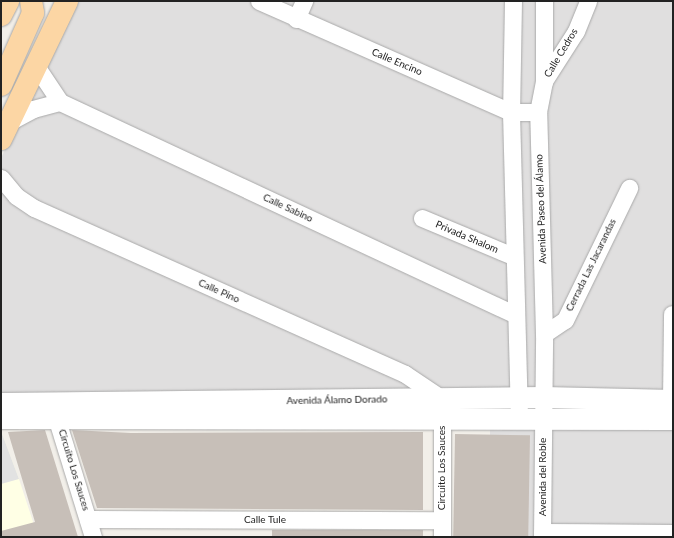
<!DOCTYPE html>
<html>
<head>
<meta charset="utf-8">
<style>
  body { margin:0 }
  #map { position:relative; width:674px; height:538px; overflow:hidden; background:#f2efe9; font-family:Lato,sans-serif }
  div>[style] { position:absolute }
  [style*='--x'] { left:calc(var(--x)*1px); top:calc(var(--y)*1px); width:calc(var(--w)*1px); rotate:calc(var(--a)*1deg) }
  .residential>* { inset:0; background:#e0dfdf; transform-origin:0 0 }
  .education>* { inset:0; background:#ffffe5 }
  .parking>* { inset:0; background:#e2e2e2 }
  .building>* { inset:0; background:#c7bfb8; transform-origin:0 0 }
  .roads { filter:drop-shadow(0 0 1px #a9a9a9) drop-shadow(0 0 1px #a9a9a9) }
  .minor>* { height:17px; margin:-8.5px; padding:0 8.5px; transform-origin:8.5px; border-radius:8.5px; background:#fff }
  .tertiary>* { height:21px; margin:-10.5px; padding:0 10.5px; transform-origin:10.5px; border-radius:10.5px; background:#fff }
  .primary>* { height:22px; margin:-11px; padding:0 11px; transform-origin:11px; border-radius:11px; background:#fcd6a4 }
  span { translate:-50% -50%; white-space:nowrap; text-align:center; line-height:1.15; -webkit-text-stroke:3px #fff; paint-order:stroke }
  .street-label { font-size:10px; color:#222 }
  .frame { position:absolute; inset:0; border:2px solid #222; pointer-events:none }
</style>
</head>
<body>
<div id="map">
  <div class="residential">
    <div style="clip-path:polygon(77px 1px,673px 1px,673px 397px,1px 396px,1px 158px)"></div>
    <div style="left:673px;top:414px;width:123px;height:183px;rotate:90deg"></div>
  </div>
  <div class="education">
    <div style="clip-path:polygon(1px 431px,19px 479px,38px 537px,1px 537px)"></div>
  </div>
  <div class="parking">
    <div style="clip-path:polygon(1px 431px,19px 479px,1px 484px)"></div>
  </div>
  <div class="building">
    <div style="clip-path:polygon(45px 430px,78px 537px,1px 537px,1px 531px,35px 522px,8px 432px)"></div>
    <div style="clip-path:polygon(72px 430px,131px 433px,423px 432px,423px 510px,97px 508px)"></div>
    <div style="left:455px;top:434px;width:75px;height:103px;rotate:1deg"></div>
    <div style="left:272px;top:530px;width:151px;height:7px"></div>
  </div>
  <div class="roads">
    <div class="minor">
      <div style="--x:259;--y:1;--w:275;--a:23.8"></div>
      <div style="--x:511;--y:112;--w:27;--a:0"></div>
      <div style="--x:513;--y:1;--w:111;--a:91"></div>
      <div style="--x:511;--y:112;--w:297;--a:88.5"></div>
      <div style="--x:296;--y:19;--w:20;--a:-66"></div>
      <div style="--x:36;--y:66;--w:43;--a:56.3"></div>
      <div style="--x:60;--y:102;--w:503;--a:25.04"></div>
      <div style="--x:544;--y:81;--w:59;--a:-57.4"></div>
      <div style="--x:576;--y:31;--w:32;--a:-68"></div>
      <div style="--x:9;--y:122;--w:27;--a:-28"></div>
      <div style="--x:33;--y:109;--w:28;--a:-15"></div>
      <div style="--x:1;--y:178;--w:23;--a:50"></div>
      <div style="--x:16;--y:196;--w:22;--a:34"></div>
      <div style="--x:34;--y:208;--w:406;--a:24.1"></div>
      <div style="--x:405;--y:374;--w:45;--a:34"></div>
      <div style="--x:442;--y:399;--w:138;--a:90"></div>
      <div style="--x:422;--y:218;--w:99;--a:22.7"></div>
      <div style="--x:544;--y:334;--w:25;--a:-34"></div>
      <div style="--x:565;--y:320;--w:147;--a:-64.1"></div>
      <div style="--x:671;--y:400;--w:86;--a:-89.3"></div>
      <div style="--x:53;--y:407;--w:136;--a:72.9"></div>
      <div style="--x:88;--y:519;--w:354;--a:0.2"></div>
      <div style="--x:542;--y:532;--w:131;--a:0.4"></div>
      <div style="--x:542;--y:537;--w:203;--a:-89.4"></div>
      <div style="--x:544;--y:334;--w:222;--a:-91.5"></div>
      <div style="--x:538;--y:112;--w:31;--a:-79"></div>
      <div style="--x:544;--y:82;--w:81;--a:-90"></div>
    </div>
    <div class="tertiary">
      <div style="--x:1;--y:403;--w:542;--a:-0.63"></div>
      <div style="--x:543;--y:397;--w:130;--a:1.3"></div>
      <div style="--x:1;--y:418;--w:672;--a:0.09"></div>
    </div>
    <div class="primary">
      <div style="--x:1;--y:15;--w:16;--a:-63"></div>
      <div style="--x:1;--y:85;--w:79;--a:-66"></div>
      <div style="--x:33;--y:13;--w:12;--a:-99"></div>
      <div style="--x:1;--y:139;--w:153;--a:-64.4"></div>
    </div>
  </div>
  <div class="street-label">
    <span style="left:561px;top:53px;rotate:-59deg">Calle Cedros</span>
    <span style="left:397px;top:62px;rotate:23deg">Calle Encino</span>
    <span style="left:288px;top:208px;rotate:25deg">Calle Sabino</span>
    <span style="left:541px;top:209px;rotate:-92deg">Avenida Paseo del Álamo</span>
    <span style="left:467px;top:237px;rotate:23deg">Privada Shalom</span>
    <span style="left:591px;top:265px;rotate:-64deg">Cerrada Las Jacarandas</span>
    <span style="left:219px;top:291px;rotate:24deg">Calle Pino</span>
    <span style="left:337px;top:400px;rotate:-1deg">Avenida Álamo Dorado</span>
    <span style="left:442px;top:468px;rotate:-90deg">Circuito Los Sauces</span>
    <span style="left:74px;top:470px;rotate:73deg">Circuito Los Sauces</span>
    <span style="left:543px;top:477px;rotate:-90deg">Avenida del Roble</span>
    <span style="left:265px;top:520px">Calle Tule</span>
  </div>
  <div class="frame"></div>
</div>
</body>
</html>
